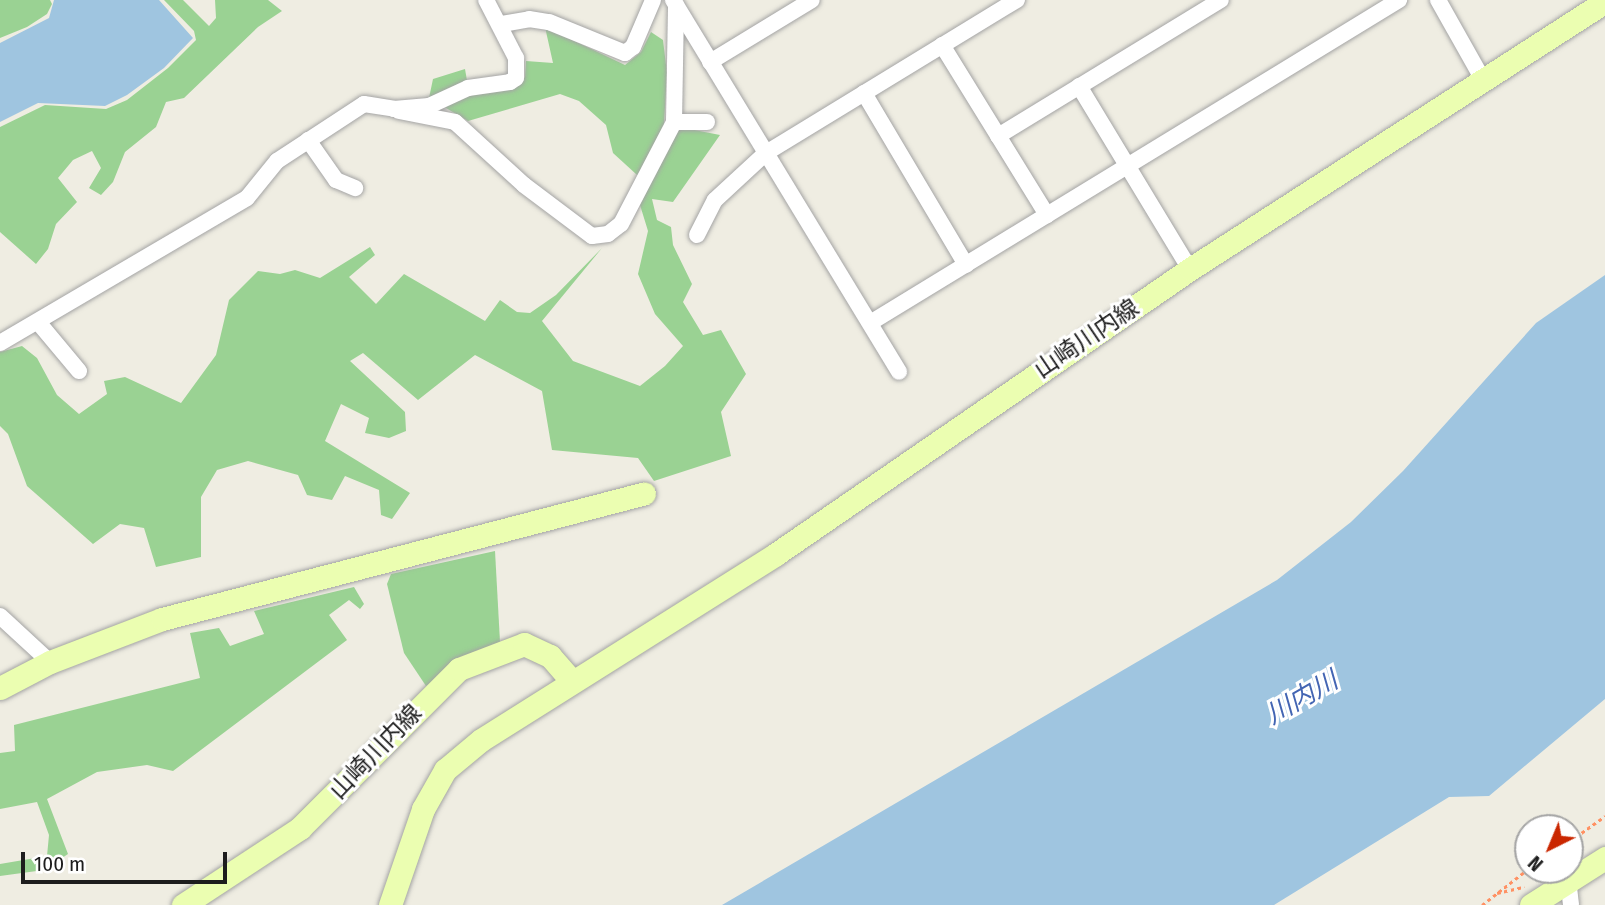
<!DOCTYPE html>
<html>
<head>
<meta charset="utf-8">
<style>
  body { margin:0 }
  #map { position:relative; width:1605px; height:905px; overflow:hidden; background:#efede2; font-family:"Fira Sans Condensed","Noto Sans JP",sans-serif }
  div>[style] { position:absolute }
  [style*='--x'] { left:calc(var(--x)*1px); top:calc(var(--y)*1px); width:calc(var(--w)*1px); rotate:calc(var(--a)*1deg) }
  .forest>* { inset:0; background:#9ad293 }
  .water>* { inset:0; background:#9fc5e0 }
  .path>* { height:2.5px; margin-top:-1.25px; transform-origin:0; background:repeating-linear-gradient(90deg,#ff9163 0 3.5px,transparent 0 7px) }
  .roads { filter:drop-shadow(0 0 2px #a4a4a4) drop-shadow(0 0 2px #a4a4a4) }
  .street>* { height:16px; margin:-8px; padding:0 8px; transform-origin:8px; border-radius:8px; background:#fff }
  .secondary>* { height:23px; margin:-11.5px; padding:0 11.5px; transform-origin:11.5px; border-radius:11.5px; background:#ebfeb1 }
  span { translate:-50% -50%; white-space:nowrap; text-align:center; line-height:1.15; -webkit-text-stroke:6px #fff; paint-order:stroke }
  .street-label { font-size:24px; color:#1d1d1d }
  .water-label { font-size:26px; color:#4365b3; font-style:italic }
  .north { position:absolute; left:1514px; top:814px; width:70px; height:70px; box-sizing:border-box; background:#fff; border:2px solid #a5a5a5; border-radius:50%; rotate:223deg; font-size:19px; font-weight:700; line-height:28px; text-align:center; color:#1d1d1d }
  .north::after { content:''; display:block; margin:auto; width:24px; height:32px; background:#ca2700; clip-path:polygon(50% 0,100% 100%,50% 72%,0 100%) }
  .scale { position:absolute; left:21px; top:852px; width:206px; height:32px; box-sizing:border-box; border:4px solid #1d1d1d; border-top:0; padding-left:9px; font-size:21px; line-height:24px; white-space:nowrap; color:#1d1d1d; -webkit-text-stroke:5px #fff; paint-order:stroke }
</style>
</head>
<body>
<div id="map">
  <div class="forest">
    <div style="clip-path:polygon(0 0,50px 0,52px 4px,47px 14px,27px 27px,0 38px)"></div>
    <div style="clip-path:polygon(164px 0,183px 0,209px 26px,216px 18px,215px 0,268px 0,282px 11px,258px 27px,184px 98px,166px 102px,156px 127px,125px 152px,113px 182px,101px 195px,89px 188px,101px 168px,92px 151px,73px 160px,58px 178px,77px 202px,56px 224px,48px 249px,36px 264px,0 232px,0 127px,45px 105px,106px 109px,127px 100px,168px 68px,196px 40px,194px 31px)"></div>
    <div style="clip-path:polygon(545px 27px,625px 65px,641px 52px,651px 32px,663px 40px,667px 73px,664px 124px,720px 135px,673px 202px,652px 199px,657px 220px,671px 227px,673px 245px,692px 284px,683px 302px,703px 335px,721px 330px,746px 374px,721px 412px,731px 456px,654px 481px,638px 458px,552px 450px,542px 391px,475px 355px,418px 400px,363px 353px,350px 361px,405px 412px,406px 431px,389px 438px,365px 433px,369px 418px,341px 404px,325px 441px,410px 493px,392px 519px,381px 515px,379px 490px,345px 476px,332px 500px,307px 495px,298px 475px,248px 461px,217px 470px,201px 497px,201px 557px,156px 567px,144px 528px,120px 524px,93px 544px,27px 486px,8px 434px,0 426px,0 352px,22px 346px,37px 358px,57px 395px,79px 414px,107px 394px,104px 381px,125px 377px,181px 403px,216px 355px,229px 300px,258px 271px,280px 274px,295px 270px,320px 278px,370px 247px,375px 255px,349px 277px,376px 304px,404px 274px,485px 321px,500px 300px,517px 312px,530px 313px,556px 295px,602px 248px,542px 321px,573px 361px,640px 386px,665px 366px,683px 346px,655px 314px,638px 274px,648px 231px,640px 205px,648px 185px,613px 153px,606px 125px,579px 101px,560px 94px,468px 121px,429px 98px,433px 79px,465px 69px,469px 92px,516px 87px,525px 77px,526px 61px,553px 63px)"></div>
    <div style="clip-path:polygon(495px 551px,500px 642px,426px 686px,404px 653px,387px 584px,391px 574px)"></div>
    <div style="clip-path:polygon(354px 587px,364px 604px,360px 609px,349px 600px,329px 615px,347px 640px,173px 771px,147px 765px,97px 772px,47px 799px,68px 854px,44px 870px,0 876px,0 864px,47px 856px,49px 835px,37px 802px,0 809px,0 753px,15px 751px,14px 725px,200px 678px,190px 633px,219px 628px,230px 646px,264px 634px,254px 611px)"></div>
  </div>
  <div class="water">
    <div style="clip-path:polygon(54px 0,159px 0,193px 38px,164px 68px,127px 95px,105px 106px,38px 103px,0 122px,0 43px,49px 18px)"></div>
    <div style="clip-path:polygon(1605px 275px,1605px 699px,1489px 796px,1449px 797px,1274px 905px,722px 905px,1277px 580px,1351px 522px,1403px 471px,1536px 323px)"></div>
  </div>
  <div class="path">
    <div style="--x:1570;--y:841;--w:43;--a:-35.5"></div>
    <div style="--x:1497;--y:893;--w:28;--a:-13"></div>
    <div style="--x:1482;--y:905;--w:58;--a:-38"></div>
  </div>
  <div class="roads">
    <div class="street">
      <div style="--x:673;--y:0;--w:435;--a:58.7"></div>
      <div style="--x:1438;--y:0;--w:90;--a:60.6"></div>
      <div style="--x:502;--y:24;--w:27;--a:-10"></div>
      <div style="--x:529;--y:19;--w:20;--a:9"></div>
      <div style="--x:549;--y:22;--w:82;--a:22.2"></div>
      <div style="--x:625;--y:53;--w:10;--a:-37"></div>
      <div style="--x:633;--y:47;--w:51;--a:-66.9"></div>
      <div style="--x:942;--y:45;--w:200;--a:58.3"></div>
      <div style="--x:710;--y:62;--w:119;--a:-31.3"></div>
      <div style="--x:1079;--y:86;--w:214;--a:58.8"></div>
      <div style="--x:864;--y:93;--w:200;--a:59.3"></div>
      <div style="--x:399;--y:111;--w:57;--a:11.1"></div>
      <div style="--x:455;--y:122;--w:93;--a:42.4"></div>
      <div style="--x:524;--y:185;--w:85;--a:36.9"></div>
      <div style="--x:592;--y:236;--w:16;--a:-7"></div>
      <div style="--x:608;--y:234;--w:16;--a:-38"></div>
      <div style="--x:621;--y:224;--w:115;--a:-62.5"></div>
      <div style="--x:674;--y:122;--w:33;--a:0"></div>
      <div style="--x:674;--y:122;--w:117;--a:-89"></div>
      <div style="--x:998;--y:136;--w:261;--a:-31.4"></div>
      <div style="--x:308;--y:140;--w:49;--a:55"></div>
      <div style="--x:336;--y:180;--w:21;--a:23"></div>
      <div style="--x:697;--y:235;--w:39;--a:-63"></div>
      <div style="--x:715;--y:200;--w:69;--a:-42.7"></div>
      <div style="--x:766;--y:153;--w:294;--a:-31.4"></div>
      <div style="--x:38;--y:322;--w:64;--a:50.1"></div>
      <div style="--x:870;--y:323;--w:620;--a:-31.41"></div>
      <div style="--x:0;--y:343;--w:286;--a:-30.4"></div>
      <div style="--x:247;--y:198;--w:48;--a:-51"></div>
      <div style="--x:277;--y:161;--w:104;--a:-33.2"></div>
      <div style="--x:364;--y:104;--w:30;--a:9"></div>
      <div style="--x:394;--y:109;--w:35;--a:-5"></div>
      <div style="--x:429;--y:106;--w:43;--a:-24.8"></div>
      <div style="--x:468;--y:88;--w:42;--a:-8.1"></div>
      <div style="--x:510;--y:82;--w:7;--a:-34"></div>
      <div style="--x:516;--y:78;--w:20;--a:-90"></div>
      <div style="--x:516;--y:58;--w:65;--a:-117.3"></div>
      <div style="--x:0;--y:616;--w:68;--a:42.6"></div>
      <div style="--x:1568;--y:880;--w:25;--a:83"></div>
    </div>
    <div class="secondary">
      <div style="--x:0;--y:688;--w:56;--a:-27.5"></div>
      <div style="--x:50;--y:662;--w:120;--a:-21"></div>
      <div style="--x:162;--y:619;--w:498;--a:-14.6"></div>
      <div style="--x:183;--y:905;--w:140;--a:-33.3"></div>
      <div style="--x:300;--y:828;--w:225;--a:-45"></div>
      <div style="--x:459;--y:669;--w:70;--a:-21"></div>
      <div style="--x:524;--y:644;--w:29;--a:25"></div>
      <div style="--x:550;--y:656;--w:32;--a:49"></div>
      <div style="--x:390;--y:905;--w:102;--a:-71"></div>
      <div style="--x:423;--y:809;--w:45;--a:-60.6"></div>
      <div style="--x:445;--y:770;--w:47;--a:-39.8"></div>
      <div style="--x:481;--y:740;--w:349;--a:-32.2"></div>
      <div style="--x:776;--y:554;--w:503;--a:-34.54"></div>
      <div style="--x:1190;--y:269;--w:493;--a:-32.8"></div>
      <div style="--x:1531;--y:905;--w:88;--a:-32.4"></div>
    </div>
  </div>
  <div class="street-label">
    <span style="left:1087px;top:339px;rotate:-34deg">山崎川内線</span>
    <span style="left:376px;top:752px;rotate:-46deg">山崎川内線</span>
  </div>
  <div class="water-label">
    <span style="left:1302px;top:698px;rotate:-30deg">川内川</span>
  </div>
  <div class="north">N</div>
  <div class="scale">100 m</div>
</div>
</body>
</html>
